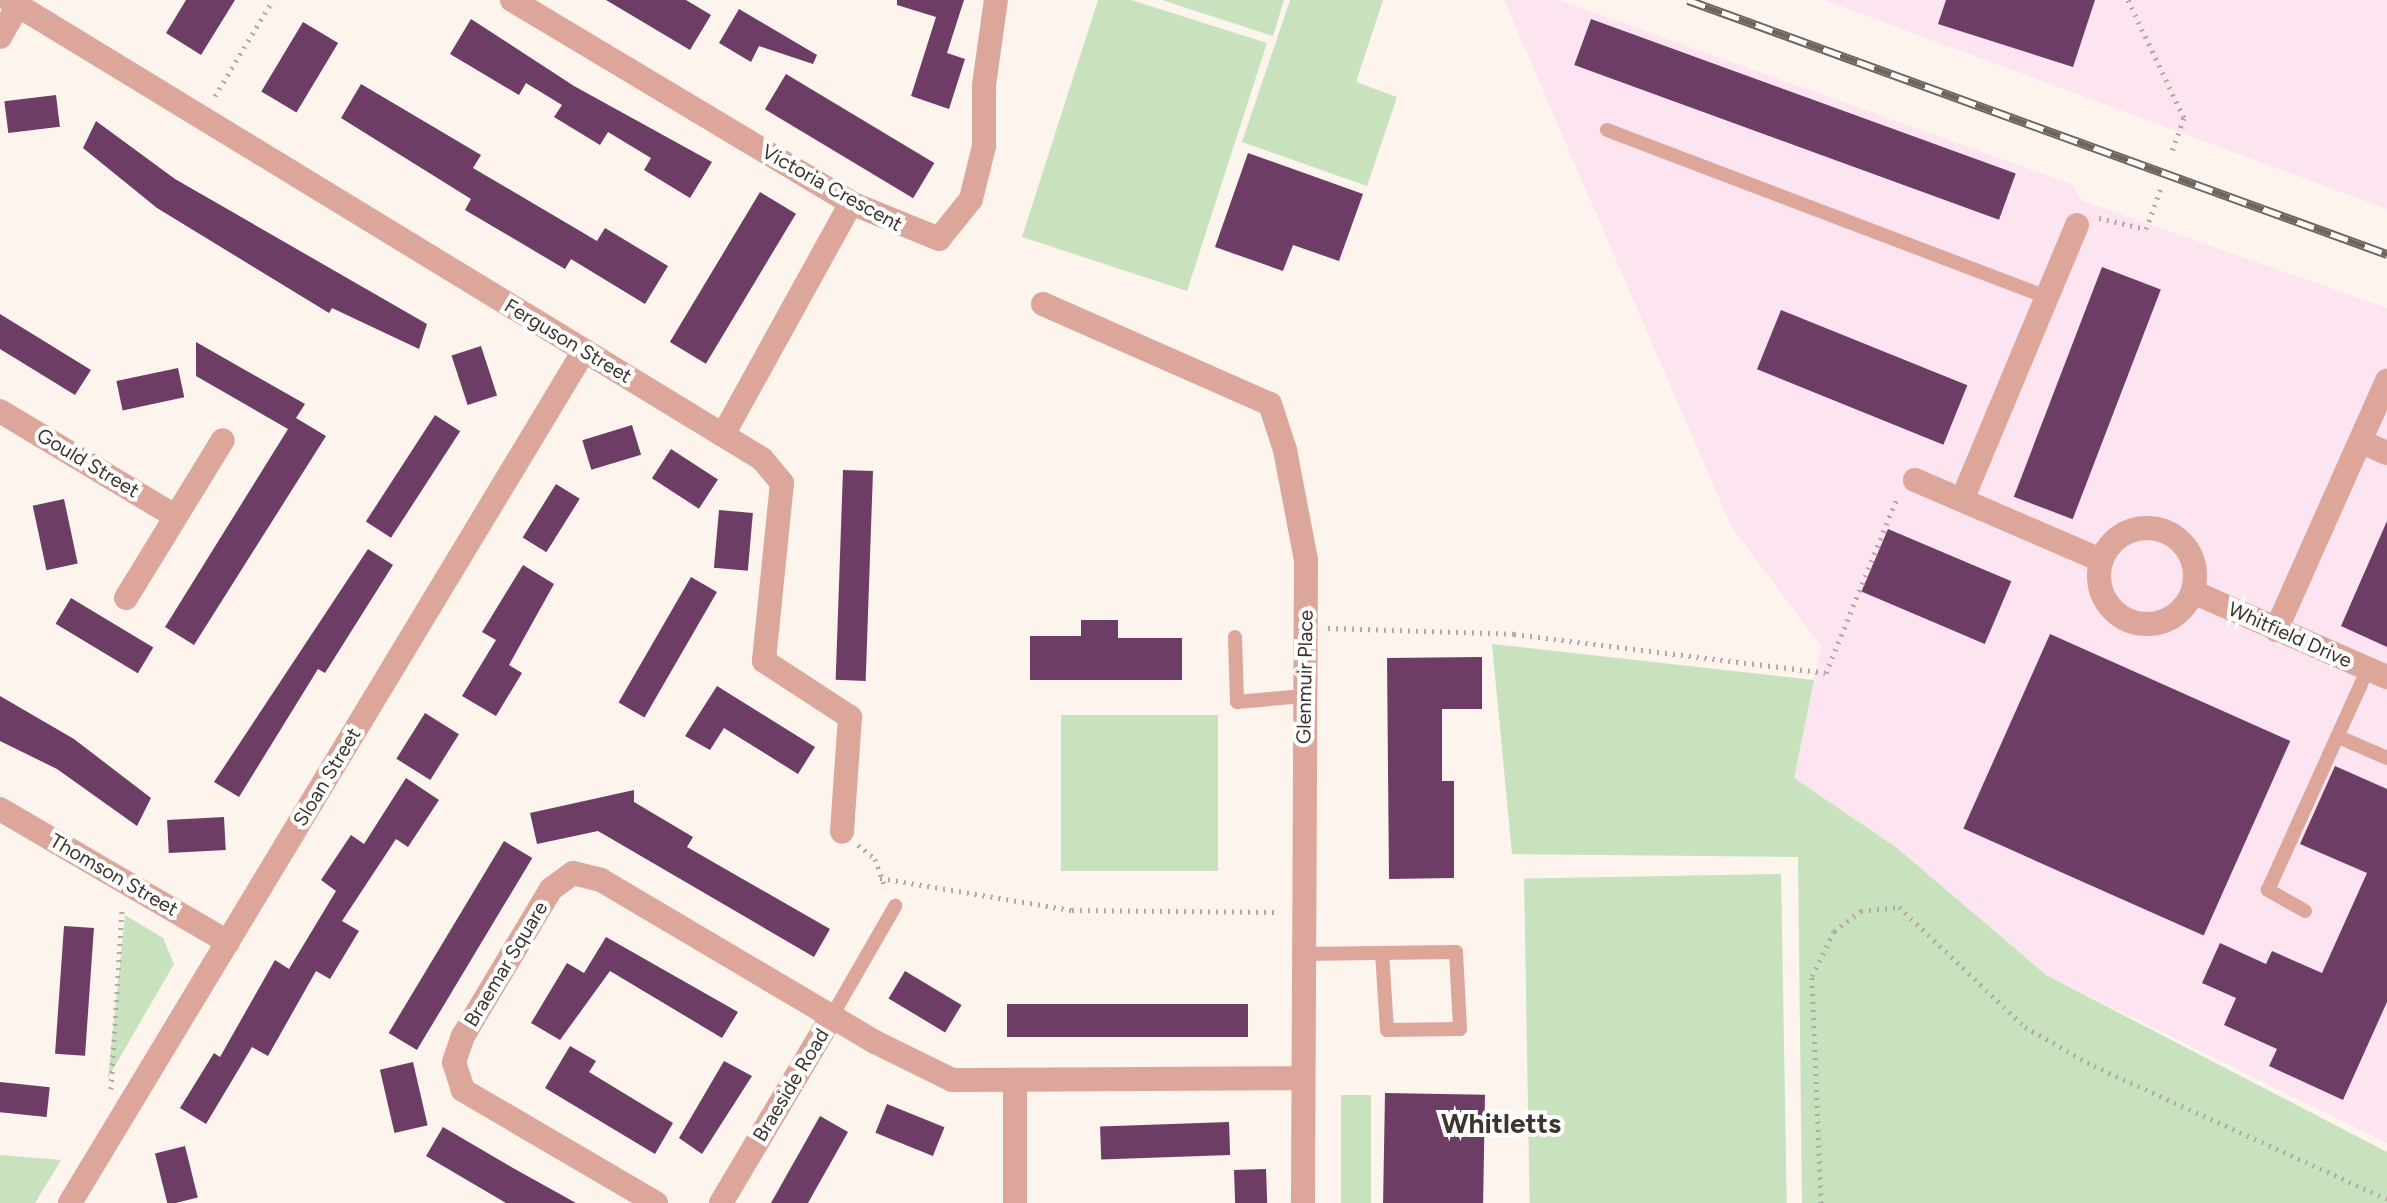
<!DOCTYPE html>
<html>
<head>
<meta charset="utf-8">
<style>
  body { margin:0 }
  #map { position:relative; width:2387px; height:1203px; overflow:hidden; background:#fcf4ed; font-family:Figtree,sans-serif }
  div>[style] { position:absolute }
  [style*='--x'] { left:calc(var(--x)*1px); top:calc(var(--y)*1px); width:calc(var(--w)*1px); rotate:calc(var(--a)*1deg) }
  .industrial>* { inset:0; background:#fce4f0 }
  .green>* { inset:0; background:#c7e2bc; transform-origin:0 0 }
  .building>* { inset:0; background:#6e3d65; transform-origin:0 0 }
  .path>* { height:5px; margin-top:-2.5px; transform-origin:0; background:repeating-linear-gradient(90deg,#b3aaa4 0 2px,transparent 0 8px) }
  .lane>* { height:14px; margin:-7px; padding:0 7px; transform-origin:7px; border-radius:7px; background:#dca69a }
  .street>* { height:24px; margin:-12px; padding:0 12px; transform-origin:12px; border-radius:12px; background:#dca69a }
  .street>.ring { margin:-12px; padding:0; box-sizing:content-box; background:none; border:24px solid #dca69a; border-radius:50% }
  .rail>* { height:9px; margin-top:-4.5px; transform-origin:0; background:repeating-linear-gradient(90deg,#fff 0 18px,#6e655f 0 36px); box-sizing:border-box; border-block:2px solid #6e655f }
  span { translate:-50% -50%; white-space:nowrap; text-align:center; line-height:1.15; -webkit-text-stroke:8px #fff; paint-order:stroke }
  .street-label { font-size:20px; color:#3d342e }
  .district-label { font-size:28px; color:#3d342e; font-weight:700 }
</style>
</head>
<body>
<div id="map">
  <div class="industrial">
    <div style="clip-path:polygon(1504px 0,1559px 0,2071px 184px,2083px 201px,2387px 308px,2387px 1143px,2046px 975px,1897px 848px,1794px 778px,1821px 646px,1731px 526px)"></div>
    <div style="clip-path:polygon(1824px 0,2387px 0,2387px 209px)"></div>
  </div>
  <div class="green">
    <div style="clip-path:polygon(1098px 0,1131px 0,1267px 43px,1187px 291px,1022px 237px)"></div>
    <div style="clip-path:polygon(1162px 0,1284px 0,1273px 36px)"></div>
    <div style="clip-path:polygon(1290px 0,1383px 0,1356px 82px,1397px 97px,1367px 186px,1242px 142px)"></div>
    <div style="clip-path:polygon(1492px 644px,1814px 680px,1794px 778px,1897px 848px,2046px 975px,2387px 1152px,2387px 1203px,1802px 1203px,1798px 857px,1512px 854px)"></div>
    <div style="left:1218px;top:715px;width:156px;height:157px;rotate:90deg"></div>
    <div style="left:1781px;top:874px;width:329px;height:257px;rotate:89deg"></div>
    <div style="clip-path:polygon(125px 915px,163px 938px,174px 964px,108px 1078px)"></div>
    <div style="left:1341px;top:1095px;width:30px;height:108px"></div>
    <div style="clip-path:polygon(0 1155px,61px 1160px,35px 1203px,0 1203px)"></div>
  </div>
  <div class="building">
    <div style="clip-path:polygon(186px 0,235px 0,201px 55px,166px 33px)"></div>
    <div style="clip-path:polygon(606px 0,686px 0,711px 15px,690px 50px)"></div>
    <div style="clip-path:polygon(897px 0,964px 0,947px 53px,965px 59px,949px 109px,911px 96px,936px 17px,897px 5px)"></div>
    <div style="clip-path:polygon(1946px 0,2095px 0,2073px 67px,1938px 24px)"></div>
    <div style="clip-path:polygon(739px 9px,817px 55px,813px 64px,759px 46px,751px 62px,719px 43px)"></div>
    <div style="clip-path:polygon(471px 19px,574px 86px,712px 162px,690px 198px,644px 170px,651px 158px,608px 132px,600px 145px,554px 117px,562px 105px,526px 83px,519px 95px,450px 54px)"></div>
    <div style="left:1591px;top:19px;width:452px;height:49px;rotate:20deg"></div>
    <div style="left:303px;top:22px;width:41px;height:81px;rotate:31deg"></div>
    <div style="left:786px;top:74px;width:173px;height:41px;rotate:31deg"></div>
    <div style="clip-path:polygon(361px 84px,481px 155px,473px 168px,597px 241px,605px 228px,668px 266px,645px 304px,571px 259px,565px 269px,465px 210px,471px 199px,341px 118px)"></div>
    <div style="left:56px;top:95px;width:32px;height:52px;rotate:83deg"></div>
    <div style="clip-path:polygon(96px 121px,175px 179px,427px 324px,419px 349px,332px 308px,329px 313px,157px 208px,83px 148px)"></div>
    <div style="clip-path:polygon(1248px 153px,1363px 194px,1339px 261px,1293px 245px,1283px 271px,1215px 247px)"></div>
    <div style="left:760px;top:192px;width:42px;height:175px;rotate:31deg"></div>
    <div style="left:2102px;top:267px;width:63px;height:246px;rotate:21deg"></div>
    <div style="left:1781px;top:310px;width:201px;height:64px;rotate:22deg"></div>
    <div style="clip-path:polygon(0 314px,91px 370px,75px 395px,0 349px)"></div>
    <div style="clip-path:polygon(196px 342px,305px 404px,296px 418px,326px 436px,194px 645px,165px 627px,288px 429px,196px 376px)"></div>
    <div style="left:481px;top:346px;width:52px;height:31px;rotate:72deg"></div>
    <div style="left:178px;top:368px;width:30px;height:63px;rotate:78deg"></div>
    <div style="left:435px;top:415px;width:30px;height:127px;rotate:33deg"></div>
    <div style="left:632px;top:425px;width:31px;height:52px;rotate:73deg"></div>
    <div style="left:671px;top:449px;width:56px;height:35px;rotate:33deg"></div>
    <div style="left:843px;top:470px;width:30px;height:210px;rotate:2deg"></div>
    <div style="left:556px;top:484px;width:28px;height:63px;rotate:32deg"></div>
    <div style="left:64px;top:499px;width:66px;height:32px;rotate:78deg"></div>
    <div style="left:719px;top:510px;width:34px;height:58px;rotate:5deg"></div>
    <div style="clip-path:polygon(2387px 521px,2387px 647px,2341px 626px)"></div>
    <div style="left:1888px;top:529px;width:134px;height:68px;rotate:23deg"></div>
    <div style="clip-path:polygon(368px 549px,393px 565px,325px 673px,318px 669px,239px 797px,214px 782px)"></div>
    <div style="clip-path:polygon(523px 565px,554px 584px,509px 665px,522px 673px,496px 716px,462px 696px,496px 640px,482px 632px)"></div>
    <div style="left:691px;top:577px;width:30px;height:145px;rotate:30deg"></div>
    <div style="left:71px;top:598px;width:96px;height:30px;rotate:31deg"></div>
    <div style="clip-path:polygon(1081px 620px,1118px 620px,1118px 638px,1182px 638px,1182px 680px,1030px 680px,1030px 636px,1081px 636px)"></div>
    <div style="left:2050px;top:634px;width:263px;height:213px;rotate:24deg"></div>
    <div style="clip-path:polygon(1482px 657px,1482px 709px,1442px 709px,1442px 781px,1454px 781px,1454px 878px,1389px 879px,1387px 658px)"></div>
    <div style="clip-path:polygon(717px 686px,815px 747px,798px 774px,724px 728px,710px 750px,685px 736px)"></div>
    <div style="clip-path:polygon(0 696px,74px 739px,151px 798px,137px 826px,57px 769px,0 741px)"></div>
    <div style="left:425px;top:713px;width:40px;height:54px;rotate:32deg"></div>
    <div style="clip-path:polygon(2335px 766px,2387px 789px,2387px 1002px,2343px 1100px,2269px 1066px,2277px 1049px,2224px 1025px,2236px 998px,2202px 983px,2220px 943px,2266px 964px,2272px 951px,2322px 973px,2367px 873px,2300px 844px)"></div>
    <div style="clip-path:polygon(406px 778px,439px 800px,408px 847px,396px 839px,342px 921px,359px 931px,330px 979px,316px 971px,268px 1056px,252px 1047px,206px 1124px,180px 1108px,214px 1053px,220px 1057px,275px 960px,289px 969px,336px 891px,321px 880px,351px 835px,364px 844px)"></div>
    <div style="clip-path:polygon(634px 790px,634px 802px,693px 837px,687px 847px,830px 929px,814px 957px,598px 831px,537px 844px,530px 813px)"></div>
    <div style="left:224px;top:817px;width:33px;height:57px;rotate:87deg"></div>
    <div style="left:504px;top:841px;width:33px;height:224px;rotate:31deg"></div>
    <div style="left:64px;top:926px;width:30px;height:128px;rotate:4deg"></div>
    <div style="clip-path:polygon(606px 937px,738px 1012px,722px 1038px,610px 971px,560px 1040px,531px 1023px,567px 963px,584px 973px)"></div>
    <div style="left:905px;top:971px;width:66px;height:32px;rotate:31deg"></div>
    <div style="left:1248px;top:1004px;width:33px;height:241px;rotate:90deg"></div>
    <div style="clip-path:polygon(570px 1046px,596px 1061px,589px 1072px,673px 1123px,655px 1154px,545px 1088px)"></div>
    <div style="clip-path:polygon(724px 1061px,752px 1076px,702px 1154px,679px 1138px)"></div>
    <div style="left:413px;top:1062px;width:65px;height:34px;rotate:77deg"></div>
    <div style="left:0;top:1082px;width:50px;height:30px;rotate:6deg"></div>
    <div style="left:1385px;top:1093px;width:100px;height:110px;rotate:1deg"></div>
    <div style="left:887px;top:1104px;width:62px;height:31px;rotate:22deg"></div>
    <div style="clip-path:polygon(820px 1116px,848px 1132px,808px 1203px,771px 1203px)"></div>
    <div style="left:1229px;top:1122px;width:33px;height:129px;rotate:88deg"></div>
    <div style="clip-path:polygon(443px 1127px,513px 1168px,576px 1203px,506px 1203px,426px 1156px)"></div>
    <div style="left:185px;top:1146px;width:53px;height:31px;rotate:76deg"></div>
    <div style="left:1266px;top:1169px;width:34px;height:32px;rotate:88deg"></div>
  </div>
  <div class="path">
    <div style="--x:2128;--y:0;--w:131;--a:64.6"></div>
    <div style="--x:2184;--y:118;--w:37;--a:110"></div>
    <div style="--x:215;--y:96;--w:112;--a:-58.9"></div>
    <div style="--x:2099;--y:218;--w:48;--a:13.2"></div>
    <div style="--x:2146;--y:229;--w:47;--a:-70"></div>
    <div style="--x:1328;--y:628;--w:186;--a:1.8"></div>
    <div style="--x:1514;--y:634;--w:314;--a:7.1"></div>
    <div style="--x:1826;--y:673;--w:189;--a:-67.9"></div>
    <div style="--x:858;--y:845;--w:22;--a:39"></div>
    <div style="--x:875;--y:859;--w:32;--a:70"></div>
    <div style="--x:880;--y:878;--w:195;--a:9.5"></div>
    <div style="--x:1072;--y:910;--w:208;--a:0.6"></div>
    <div style="--x:111;--y:1089;--w:181;--a:-86.5"></div>
    <div style="--x:1821;--y:1203;--w:227;--a:-92.3"></div>
    <div style="--x:1812;--y:976;--w:50;--a:-63.9"></div>
    <div style="--x:1834;--y:931;--w:34;--a:-37"></div>
    <div style="--x:1861;--y:911;--w:38;--a:-6"></div>
    <div style="--x:1899;--y:907;--w:174;--a:43.6"></div>
    <div style="--x:2025;--y:1027;--w:79;--a:29.5"></div>
    <div style="--x:2094;--y:1066;--w:322;--a:24.4"></div>
  </div>
  <div class="lane">
    <div style="--x:1607;--y:130;--w:471;--a:20.8"></div>
    <div style="--x:1235;--y:637;--w:65;--a:88.2"></div>
    <div style="--x:1237;--y:702;--w:67;--a:-5.1"></div>
    <div style="--x:2341;--y:738;--w:50;--a:23.5"></div>
    <div style="--x:2305;--y:911;--w:43;--a:-150.4"></div>
    <div style="--x:2268;--y:890;--w:243;--a:-65.7"></div>
    <div style="--x:1301;--y:954;--w:155;--a:-0.7"></div>
    <div style="--x:1456;--y:952;--w:77;--a:87"></div>
    <div style="--x:1460;--y:1029;--w:73;--a:179.2"></div>
    <div style="--x:1387;--y:1030;--w:77;--a:-93.7"></div>
    <div style="--x:833;--y:1014;--w:125;--a:-60.1"></div>
  </div>
  <div class="street">
    <div style="--x:9;--y:0;--w:882;--a:31.36"></div>
    <div style="--x:762;--y:459;--w:31;--a:50"></div>
    <div style="--x:782;--y:483;--w:179;--a:95.8"></div>
    <div style="--x:764;--y:661;--w:103;--a:33.1"></div>
    <div style="--x:850;--y:717;--w:115;--a:94"></div>
    <div style="--x:512;--y:0;--w:395;--a:30.9"></div>
    <div style="--x:851;--y:203;--w:95;--a:22.2"></div>
    <div style="--x:939;--y:239;--w:51;--a:-51.3"></div>
    <div style="--x:971;--y:199;--w:55;--a:-76.2"></div>
    <div style="--x:984;--y:146;--w:61;--a:-90"></div>
    <div style="--x:984;--y:85;--w:86;--a:-82"></div>
    <div style="--x:0;--y:37;--w:36;--a:-60"></div>
    <div style="--x:1043;--y:304;--w:248;--a:23.8"></div>
    <div style="--x:1270;--y:404;--w:48;--a:71.9"></div>
    <div style="--x:1285;--y:450;--w:112;--a:79.2"></div>
    <div style="--x:1306;--y:560;--w:643;--a:90.27"></div>
    <div style="--x:0;--y:411;--w:204;--a:31"></div>
    <div style="--x:723;--y:435;--w:265;--a:-61.1"></div>
    <div style="--x:2362;--y:442;--w:27;--a:24"></div>
    <div style="--x:1915;--y:480;--w:202;--a:23.3"></div>
    <div style="--x:1962;--y:500;--w:298;--a:-67.3"></div>
    <div class="ring" style="left:2099px;top:528px;width:72px;height:72px"></div>
    <div style="--x:2193;--y:592;--w:212;--a:23.7"></div>
    <div style="--x:126;--y:598;--w:185;--a:-58.5"></div>
    <div style="--x:2276;--y:630;--w:273;--a:-66"></div>
    <div style="--x:0;--y:809;--w:264;--a:30.3"></div>
    <div style="--x:70;--y:1203;--w:995;--a:-58.9"></div>
    <div style="--x:656;--y:1203;--w:224;--a:-149.7"></div>
    <div style="--x:463;--y:1090;--w:29;--a:-108"></div>
    <div style="--x:454;--y:1062;--w:28;--a:-71"></div>
    <div style="--x:463;--y:1036;--w:171;--a:-59.1"></div>
    <div style="--x:551;--y:889;--w:27;--a:-36"></div>
    <div style="--x:573;--y:873;--w:29;--a:14"></div>
    <div style="--x:601;--y:880;--w:318;--a:30.6"></div>
    <div style="--x:875;--y:1042;--w:86;--a:26.3"></div>
    <div style="--x:952;--y:1080;--w:348;--a:-0.3"></div>
    <div style="--x:721;--y:1203;--w:220;--a:-59.3"></div>
    <div style="--x:1015;--y:1203;--w:119;--a:-90"></div>
  </div>
  <div class="rail">
    <div style="--x:1688;--y:0;--w:744;--a:19.97"></div>
  </div>
  <div class="street-label">
    <span style="left:832px;top:188px;rotate:29deg">Victoria Crescent</span>
    <span style="left:568px;top:341px;rotate:31deg">Ferguson Street</span>
    <span style="left:88px;top:463px;rotate:31deg">Gould Street</span>
    <span style="left:2290px;top:635px;rotate:24deg">Whitfield Drive</span>
    <span style="left:1305px;top:677px;rotate:-89deg">Glenmuir Place</span>
    <span style="left:327px;top:777px;rotate:-59deg">Sloan Street</span>
    <span style="left:114px;top:875px;rotate:30deg">Thomson Street</span>
    <span style="left:506px;top:964px;rotate:-59deg">Braemar Square</span>
    <span style="left:791px;top:1085px;rotate:-59deg">Braeside Road</span>
  </div>
  <div class="district-label">
    <span style="left:1501px;top:1123px">Whitletts</span>
  </div>
</div>
</body>
</html>
